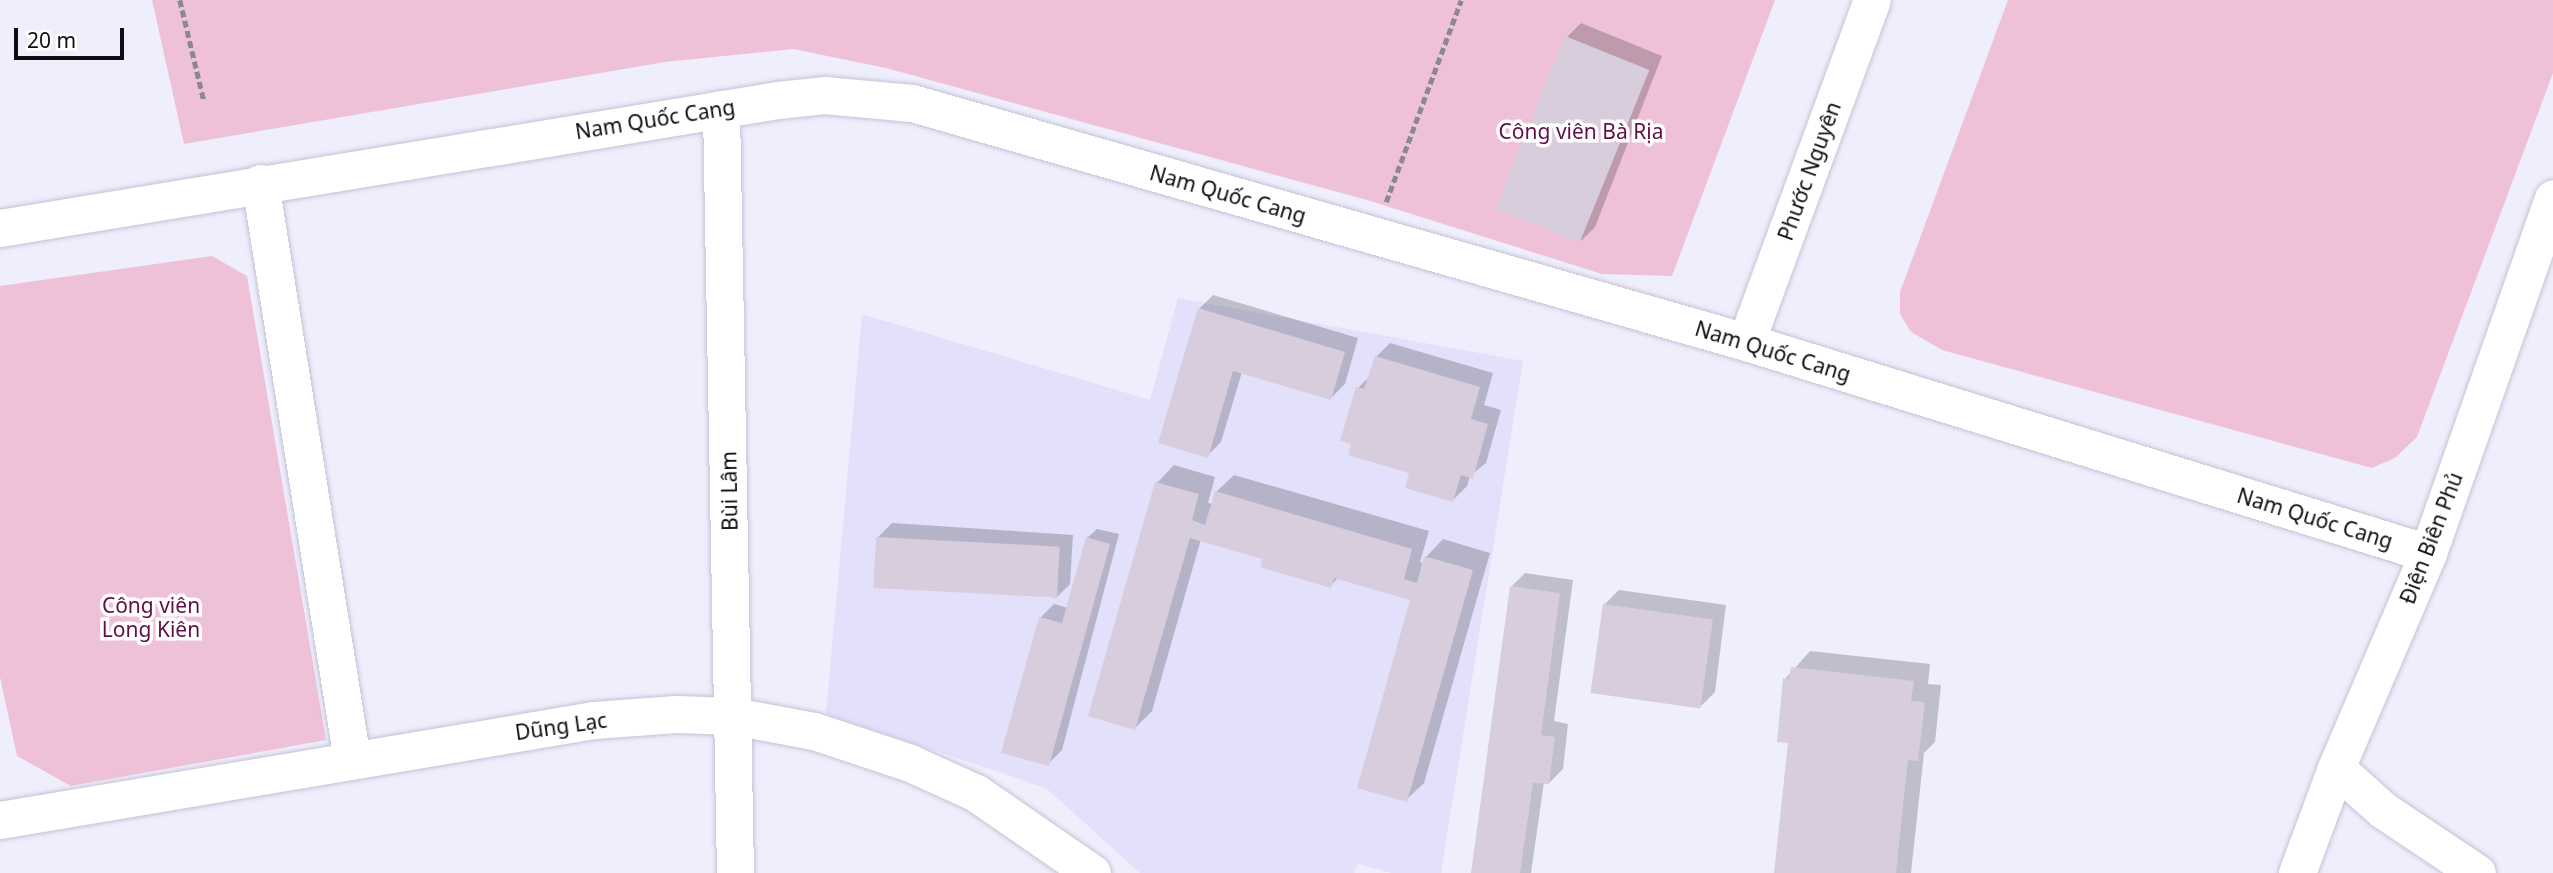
<!DOCTYPE html>
<html>
<head>
<meta charset="utf-8">
<style>
  body { margin:0 }
  #map { position:relative; width:2553px; height:873px; overflow:hidden; background:#efeefd; font-family:"Noto Sans",sans-serif }
  div>[style] { position:absolute }
  [style*='--x'] { left:calc(var(--x)*1px); top:calc(var(--y)*1px); width:calc(var(--w)*1px); rotate:calc(var(--a)*1deg) }
  .built>* { inset:0; background:#e2e0fa }
  .green>* { inset:0; background:#eec1d9 }
  .shadow>* { inset:0; background:#0003 }
  .building>* { inset:0; background:#d8cddc; transform-origin:0 0 }
  .path>* { height:4.5px; margin-top:-2.25px; transform-origin:0; background:repeating-linear-gradient(90deg,#898893 0 7px,transparent 0 10.5px) }
  .roads { filter:drop-shadow(0 0 2px #c4c3d5) drop-shadow(0 0 2px #c4c3d5) }
  .minor>* { height:37px; margin:-18.5px; padding:0 18.5px; transform-origin:18.5px; border-radius:18.5px; background:#fff }
  span { translate:-50% -50%; white-space:nowrap; text-align:center; line-height:1.15; -webkit-text-stroke:7px #fff; paint-order:stroke }
  .street-label { font-size:21px; color:#0d0d13 }
  .park-label { font-size:21px; color:#611047 }
  .scale { position:absolute; left:14px; top:28px; width:110px; height:32px; box-sizing:border-box; border:4px solid #0d0d13; border-top:0; padding-left:9px; font-size:21px; line-height:24px; white-space:nowrap; color:#0d0d13; -webkit-text-stroke:5px #fff; paint-order:stroke }
</style>
</head>
<body>
<div id="map">
  <div class="built">
    <div style="clip-path:polygon(1178px 298px,1523px 361px,1441px 873px,1392px 873px,1358px 864px,1354px 873px,1140px 873px,1046px 788px,826px 714px,862px 314px,1150px 400px)"></div>
  </div>
  <div class="green">
    <div style="clip-path:polygon(152px 0,1775px 0,1672px 276px,1602px 274px,1367px 200px,886px 68px,793px 49px,665px 62px,184px 144px)"></div>
    <div style="clip-path:polygon(2008px 0,2553px 0,2553px 73px,2417px 437px,2395px 458px,2372px 468px,1942px 350px,1911px 332px,1900px 314px,1900px 292px)"></div>
    <div style="clip-path:polygon(212px 256px,247px 276px,326px 740px,71px 786px,17px 756px,0 677px,0 286px)"></div>
  </div>
  <div class="shadow">
    <div style="clip-path:polygon(1581px 23px,1662px 56px,1595px 227px,1581px 241px,1567px 37px)"></div>
    <div style="clip-path:polygon(1213px 295px,1358px 338px,1345px 384px,1331px 398px,1242px 372px,1221px 442px,1207px 456px,1199px 309px)"></div>
    <div style="clip-path:polygon(1390px 343px,1493px 373px,1484px 405px,1501px 410px,1486px 463px,1470px 476px,1467px 486px,1453px 500px,1411px 472px,1358px 388px,1370px 376px,1376px 357px)"></div>
    <div style="clip-path:polygon(1174px 465px,1215px 477px,1208px 503px,1213px 504px,1216px 492px,1234px 475px,1429px 531px,1420px 562px,1424px 563px,1426px 557px,1443px 539px,1490px 553px,1424px 783px,1406px 800px,1413px 599px,1339px 577px,1330px 586px,1265px 558px,1201px 539px,1152px 711px,1135px 728px,1157px 483px)"></div>
    <div style="clip-path:polygon(892px 523px,1073px 535px,1070px 584px,1056px 598px,878px 537px)"></div>
    <div style="clip-path:polygon(1097px 529px,1119px 534px,1062px 750px,1048px 764px,1040px 618px,1054px 604px,1068px 608px,1087px 538px)"></div>
    <div style="clip-path:polygon(1525px 573px,1573px 580px,1554px 721px,1568px 724px,1563px 769px,1549px 783px,1544px 782px,1531px 873px,1472px 873px,1511px 587px)"></div>
    <div style="clip-path:polygon(1619px 590px,1726px 605px,1715px 692px,1701px 706px,1605px 604px)"></div>
    <div style="clip-path:polygon(1810px 651px,1930px 664px,1928px 684px,1941px 685px,1935px 742px,1924px 753px,1911px 873px,1776px 873px,1790px 741px,1785px 679px)"></div>
  </div>
  <div class="building">
    <div style="left:1565px;top:36px;width:91px;height:186px;rotate:22deg"></div>
    <div style="clip-path:polygon(1198px 308px,1345px 352px,1331px 400px,1233px 371px,1208px 458px,1158px 443px)"></div>
    <div style="clip-path:polygon(1375px 356px,1480px 387px,1471px 419px,1488px 424px,1473px 479px,1461px 475px,1453px 502px,1405px 488px,1409px 473px,1348px 455px,1351px 444px,1340px 441px,1356px 387px,1364px 389px)"></div>
    <div style="clip-path:polygon(1155px 482px,1199px 494px,1192px 520px,1205px 525px,1215px 491px,1412px 549px,1404px 579px,1417px 583px,1424px 556px,1473px 570px,1407px 802px,1357px 788px,1410px 600px,1334px 578px,1331px 588px,1260px 567px,1262px 559px,1190px 538px,1135px 730px,1088px 716px)"></div>
    <div style="left:876px;top:537px;width:184px;height:51px;rotate:3deg"></div>
    <div style="clip-path:polygon(1086px 537px,1110px 544px,1049px 766px,1001px 753px,1039px 617px,1062px 623px)"></div>
    <div style="clip-path:polygon(1510px 586px,1560px 593px,1541px 735px,1555px 737px,1549px 784px,1533px 783px,1520px 873px,1471px 873px)"></div>
    <div style="left:1603px;top:604px;width:111px;height:90px;rotate:8deg"></div>
    <div style="clip-path:polygon(1791px 667px,1914px 681px,1911px 701px,1925px 702px,1918px 761px,1908px 760px,1896px 873px,1774px 873px,1788px 743px,1777px 742px,1783px 678px,1789px 679px)"></div>
  </div>
  <div class="path">
    <div style="--x:180;--y:0;--w:104;--a:76.6"></div>
    <div style="--x:1386;--y:202;--w:215;--a:-69.6"></div>
  </div>
  <div class="roads">
    <div class="minor">
      <div style="--x:721;--y:109;--w:764;--a:88.95"></div>
      <div style="--x:260;--y:183;--w:584;--a:80.94"></div>
      <div style="--x:0;--y:228;--w:788;--a:-9.34"></div>
      <div style="--x:778;--y:100;--w:46;--a:-6.2"></div>
      <div style="--x:824;--y:95;--w:88;--a:5.2"></div>
      <div style="--x:912;--y:103;--w:868;--a:15.99"></div>
      <div style="--x:1746;--y:342;--w:714;--a:17.19"></div>
      <div style="--x:1746;--y:342;--w:364;--a:-69.8"></div>
      <div style="--x:2336;--y:768;--w:63;--a:41.8"></div>
      <div style="--x:2383;--y:810;--w:113;--a:33.8"></div>
      <div style="--x:0;--y:820;--w:602;--a:-9.56"></div>
      <div style="--x:594;--y:720;--w:82;--a:-4.2"></div>
      <div style="--x:676;--y:714;--w:57;--a:2"></div>
      <div style="--x:733;--y:716;--w:82;--a:10.5"></div>
      <div style="--x:814;--y:731;--w:101;--a:18.4"></div>
      <div style="--x:910;--y:763;--w:72;--a:24.4"></div>
      <div style="--x:976;--y:793;--w:141;--a:34.6"></div>
      <div style="--x:2297;--y:873;--w:112;--a:-69.6"></div>
      <div style="--x:2336;--y:768;--w:234;--a:-66.8"></div>
      <div style="--x:2428;--y:553;--w:376;--a:-70.6"></div>
    </div>
  </div>
  <div class="street-label">
    <span style="left:655px;top:119px;rotate:-9deg">Nam Quốc Cang</span>
    <span style="left:1809px;top:171px;rotate:-70deg">Phước Nguyên</span>
    <span style="left:1228px;top:194px;rotate:16deg">Nam Quốc Cang</span>
    <span style="left:1773px;top:351px;rotate:17deg">Nam Quốc Cang</span>
    <span style="left:729px;top:491px;rotate:-91deg">Bùi Lâm</span>
    <span style="left:2315px;top:518px;rotate:17deg">Nam Quốc Cang</span>
    <span style="left:2431px;top:538px;rotate:-69deg">Điện Biên Phủ</span>
    <span style="left:561px;top:726px;rotate:-8deg">Dũng Lạc</span>
  </div>
  <div class="park-label">
    <span style="left:1581px;top:131px">Công viên Bà Rịa</span>
    <span style="left:151px;top:617px">Công viên<br>Long Kiên</span>
  </div>
  <div class="scale">20 m</div>
</div>
</body>
</html>
